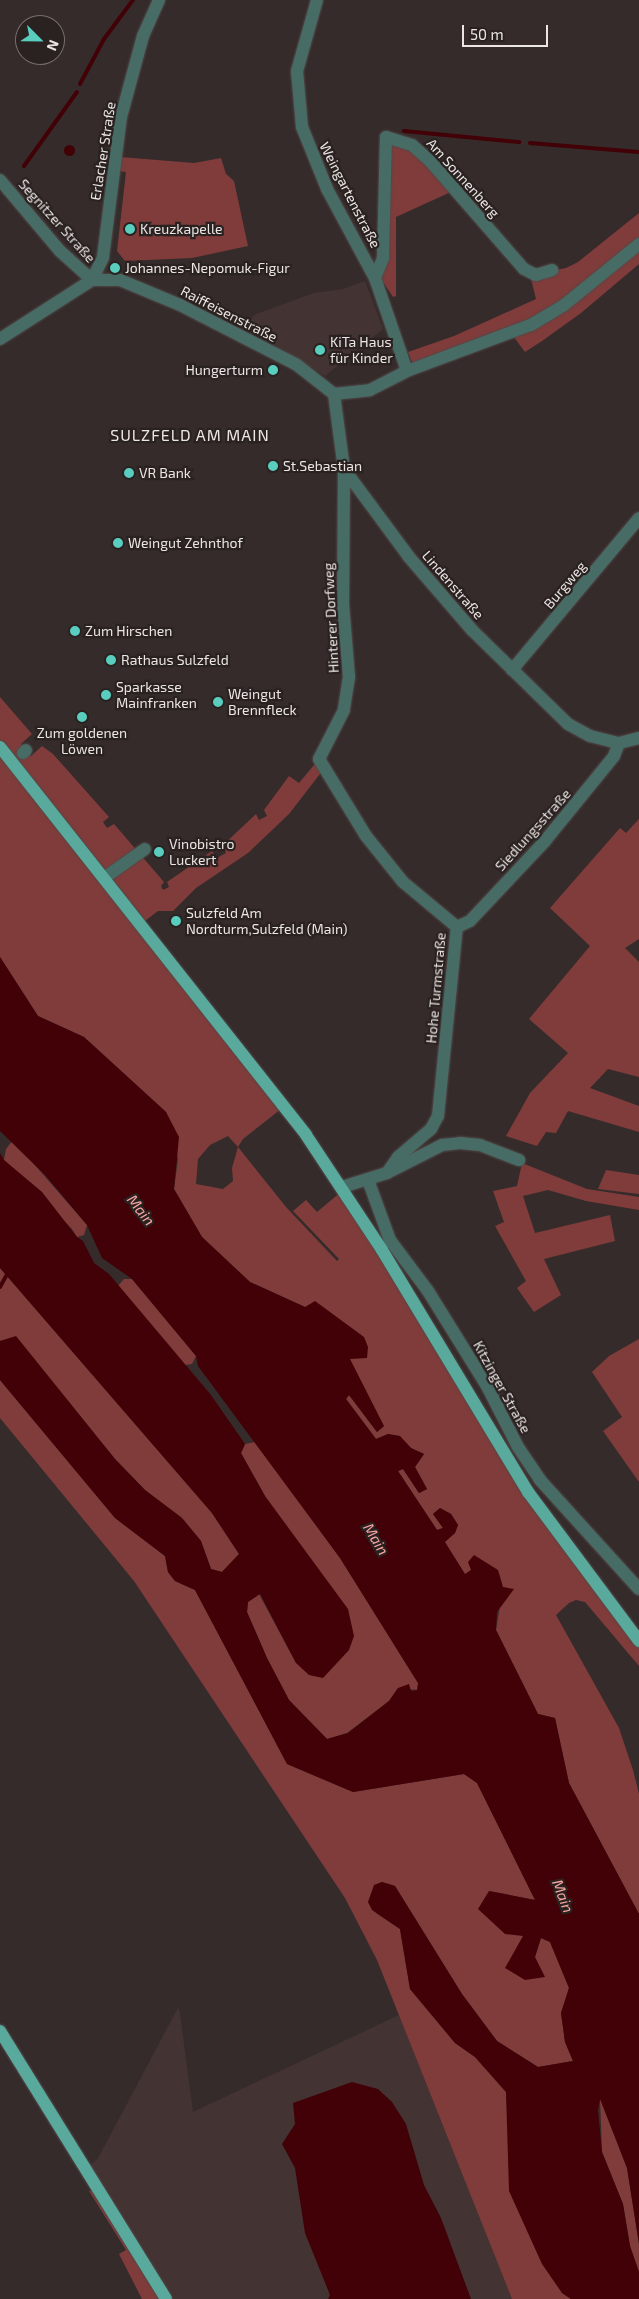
<!DOCTYPE html>
<html>
<head>
<meta charset="utf-8">
<style>
  body { margin:0 }
  #map { position:relative; width:639px; height:2299px; overflow:hidden; background:#352b2b; font-family:"Exo 2",sans-serif }
  div>[style] { position:absolute }
  [style*='--x'] { left:calc(var(--x)*1px); top:calc(var(--y)*1px); width:calc(var(--w)*1px); rotate:calc(var(--a)*1deg) }
  .built>* { inset:0; background:#433332 }
  .green>* { inset:0; background:#803c3a }
  .water>* { inset:0; background:#420107 }
  .round { border-radius:50% }
  .stream>* { height:4px; margin:-2px; padding:0 2px; transform-origin:2px; border-radius:2px; background:#420107 }
  .roads { filter:drop-shadow(0 0 1px #524949) drop-shadow(0 0 1px #524949) }
  .minor>* { height:12px; margin:-6px; padding:0 6px; transform-origin:6px; border-radius:6px; background:#476c66 }
  .major>* { height:12px; margin:-6px; padding:0 6px; transform-origin:6px; border-radius:6px; background:#59a99d }
  .dots>* { width:14px; height:14px; translate:-50% -50%; box-sizing:border-box; border:2px solid #2a2221; border-radius:50% }
  span { translate:-50% -50%; white-space:nowrap; text-align:center; line-height:1.15; -webkit-text-stroke:4.5px #2a2221; paint-order:stroke }
  .street-label { font-size:14px; color:#ebe5e4 }
  .poi-label { font-size:14px; color:#ebe5e4 }
  .left { translate:0 -50%; text-align:left }
  .right { translate:-100% -50%; text-align:right }
  .water-label { font-size:15px; color:#faa6a1; font-style:italic }
  .quarter-label { font-size:16px; color:#ebe5e4; letter-spacing:1px }
  .north { position:absolute; left:15px; top:15px; width:50px; height:50px; box-sizing:border-box; background:#2a2221; border:1px solid #77706f; border-radius:50%; rotate:113deg; font-size:14px; font-weight:700; line-height:20px; text-align:center; color:#ebe5e4 }
  .north::after { content:''; display:block; margin:auto; width:18px; height:22px; background:#59cebf; clip-path:polygon(50% 0,100% 100%,50% 72%,0 100%) }
  .scale { position:absolute; left:462px; top:25px; width:86px; height:22px; box-sizing:border-box; border:2px solid #ebe5e4; border-top:0; padding-left:6px; font-size:15px; line-height:18px; white-space:nowrap; color:#ebe5e4; -webkit-text-stroke:4px #2a2221; paint-order:stroke }
</style>
</head>
<body>
<div id="map">
  <div class="built">
    <div style="clip-path:polygon(365px 281px,383px 329px,325px 376px,242px 325px,256px 314px,314px 293px,343px 289px)"></div>
    <div style="clip-path:polygon(179px 2006px,193px 2112px,399px 2015px,512px 2299px,166px 2299px,86px 2167px,97px 2160px)"></div>
  </div>
  <div class="green">
    <div style="clip-path:polygon(387px 139px,402px 142px,453px 191px,396px 217px,396px 296px,393px 297px,379px 276px)"></div>
    <div style="clip-path:polygon(120px 157px,194px 163px,221px 158px,226px 174px,234px 181px,248px 246px,192px 258px,125px 261px,117px 251px,126px 172px,118px 171px)"></div>
    <div style="clip-path:polygon(639px 213px,639px 264px,581px 313px,542px 341px,525px 352px,510px 332px,414px 367px,408px 352px,454px 336px,536px 299px,530px 275px,566px 268px,578px 262px)"></div>
    <div style="clip-path:polygon(evenodd,0 697px,32px 734px,21px 744px,31px 756px,42px 746px,53px 754px,109px 817px,103px 822px,107px 828px,114px 824px,164px 882px,161px 886px,163px 890px,169px 887px,167px 882px,212px 851px,217px 858px,226px 853px,222px 846px,256px 814px,259px 820px,267px 816px,264px 810px,289px 776px,299px 783px,319px 759px,323px 770px,289px 814px,248px 853px,196px 888px,173px 911px,158px 911px,141px 924px,285px 1106px,243px 1139px,238px 1147px,286px 1207px,337px 1261px,339px 1259px,293px 1211px,306px 1200px,317px 1212px,342px 1191px,526px 1497px,639px 1645px,639px 1666px,585px 1602px,576px 1600px,569px 1603px,556px 1615px,619px 1728px,633px 1770px,639px 1794px,639px 1914px,569px 1783px,555px 1718px,538px 1714px,496px 1630px,503px 1587px,471px 1570px,465px 1575px,444px 1542px,455px 1533px,458px 1525px,451px 1514px,440px 1508px,433px 1514px,443px 1528px,437px 1530px,398px 1471px,403px 1469px,419px 1493px,427px 1489px,415px 1467px,424px 1454px,411px 1448px,399px 1436px,388px 1434px,376px 1439px,346px 1399px,349px 1395px,377px 1432px,384px 1426px,305px 1307px,250px 1282px,202px 1237px,174px 1189px,178px 1159px,166px 1112px,84px 1037px,38px 1016px,0 957px,0 697px,228px 1136px,238px 1147px,232px 1168px,233px 1181px,223px 1189px,196px 1184px,198px 1159px,210px 1145px,228px 1136px)"></div>
    <div style="clip-path:polygon(639px 819px,639px 939px,625px 948px,639px 962px,639px 1077px,608px 1069px,590px 1088px,639px 1106px,639px 1132px,568px 1111px,556px 1133px,546px 1132px,537px 1146px,506px 1136px,530px 1093px,568px 1053px,529px 1019px,590px 946px,550px 908px,620px 828px,626px 833px)"></div>
    <div style="clip-path:polygon(13px 1140px,87px 1225px,84px 1235px,77px 1237px,72px 1229px,4px 1160px,6px 1149px)"></div>
    <div style="clip-path:polygon(522px 1163px,587px 1189px,639px 1197px,639px 1210px,586px 1201px,548px 1190px,523px 1196px,535px 1233px,610px 1215px,615px 1241px,544px 1259px,561px 1295px,534px 1312px,517px 1288px,526px 1281px,495px 1226px,504px 1222px,493px 1191px,517px 1186px)"></div>
    <div style="clip-path:polygon(606px 1170px,639px 1175px,639px 1194px,598px 1189px)"></div>
    <div style="clip-path:polygon(0 1268px,212px 1513px,239px 1554px,222px 1572px,211px 1569px,201px 1541px,182px 1518px,145px 1490px,115px 1459px,16px 1337px,0 1341px)"></div>
    <div style="clip-path:polygon(124px 1279px,132px 1279px,196px 1356px,192px 1364px,185px 1365px,117px 1287px)"></div>
    <div style="clip-path:polygon(639px 1339px,639px 1482px,603px 1431px,622px 1417px,592px 1372px,609px 1356px)"></div>
    <div style="clip-path:polygon(0 1380px,115px 1518px,165px 1556px,168px 1572px,175px 1581px,195px 1590px,287px 1764px,353px 1792px,464px 1774px,477px 1783px,535px 1900px,489px 1891px,523px 1935px,535px 1957px,541px 1938px,550px 1942px,569px 1988px,561px 2013px,565px 2042px,573px 2061px,538px 2067px,497px 2041px,462px 1994px,395px 1886px,382px 1882px,375px 1885px,376px 1913px,400px 1929px,410px 1989px,455px 2043px,475px 2057px,506px 2092px,509px 2135px,562px 2293px,571px 2299px,512px 2299px,377px 1960px,345px 1898px,134px 1581px,0 1418px)"></div>
    <div style="clip-path:polygon(255px 1442px,340px 1558px,418px 1683px,418px 1690px,398px 1688px,389px 1701px,347px 1733px,327px 1739px,289px 1700px,267px 1658px,247px 1612px,248px 1602px,259px 1594px,296px 1663px,265px 1496px,241px 1453px,245px 1444px)"></div>
    <div style="clip-path:polygon(600px 2098px,627px 2168px,639px 2244px,639px 2272px,630px 2246px,623px 2204px,602px 2152px)"></div>
    <div style="clip-path:polygon(100px 2190px,166px 2299px,142px 2299px,119px 2254px,126px 2250px,89px 2191px)"></div>
  </div>
  <div class="water">
    <div class="round" style="left:63.5px;top:144.5px;width:11px;height:11px"></div>
    <div style="clip-path:polygon(0 957px,38px 1016px,84px 1037px,166px 1112px,179px 1137px,174px 1189px,202px 1237px,250px 1282px,305px 1307px,315px 1301px,364px 1337px,368px 1347px,367px 1358px,350px 1359px,384px 1426px,377px 1432px,349px 1395px,346px 1399px,376px 1439px,388px 1434px,400px 1436px,411px 1448px,424px 1454px,415px 1467px,427px 1489px,419px 1493px,403px 1469px,398px 1471px,437px 1530px,443px 1528px,433px 1514px,440px 1508px,451px 1514px,458px 1525px,455px 1533px,445px 1542px,465px 1574px,471px 1570px,468px 1562px,474px 1555px,498px 1570px,503px 1587px,514px 1589px,497px 1612px,496px 1630px,538px 1714px,555px 1718px,569px 1783px,639px 1914px,639px 2244px,627px 2168px,600px 2099px,598px 2110px,602px 2152px,623px 2204px,630px 2246px,639px 2272px,639px 2299px,571px 2299px,562px 2293px,542px 2264px,509px 2191px,506px 2092px,475px 2057px,455px 2043px,410px 1989px,400px 1929px,372px 1910px,368px 1902px,374px 1885px,382px 1882px,395px 1886px,462px 1994px,497px 2041px,538px 2067px,573px 2061px,565px 2042px,561px 2013px,569px 1988px,550px 1942px,541px 1938px,535px 1957px,545px 1977px,525px 1980px,505px 1968px,523px 1936px,505px 1934px,478px 1909px,489px 1891px,535px 1900px,477px 1783px,464px 1774px,353px 1792px,287px 1764px,195px 1590px,175px 1581px,168px 1572px,165px 1556px,115px 1518px,0 1380px,0 1341px,16px 1336px,115px 1459px,145px 1490px,182px 1518px,201px 1541px,211px 1569px,222px 1572px,239px 1554px,212px 1513px,0 1268px,0 1153px,4px 1160px,42px 1192px,77px 1237px,83px 1241px,94px 1263px,109px 1274px,211px 1395px,245px 1444px,241px 1453px,265px 1496px,348px 1609px,354px 1636px,349px 1650px,323px 1678px,309px 1675px,296px 1663px,260px 1594px,248px 1602px,247px 1612px,267px 1658px,289px 1700px,327px 1739px,348px 1733px,389px 1701px,398px 1688px,409px 1684px,411px 1691px,417px 1690px,418px 1683px,340px 1558px,198px 1366px,196px 1356px,132px 1279px,102px 1258px,87px 1225px,45px 1175px,0 1131px)"></div>
    <div style="clip-path:polygon(352px 2082px,378px 2089px,392px 2102px,406px 2124px,424px 2185px,441px 2218px,471px 2299px,328px 2299px,330px 2295px,305px 2233px,295px 2168px,282px 2144px,295px 2124px,293px 2103px)"></div>
  </div>
  <div class="stream">
    <div style="--x:80;--y:84;--w:51;--a:-61.9"></div>
    <div style="--x:104;--y:39;--w:49;--a:-53.4"></div>
    <div style="--x:404;--y:131;--w:116;--a:5.5"></div>
    <div style="--x:530;--y:143;--w:109;--a:4.7"></div>
    <div style="--x:24;--y:166;--w:91;--a:-54.4"></div>
    <div style="--x:0;--y:1287;--w:13;--a:-61"></div>
  </div>
  <div class="roads">
    <div class="minor">
      <div style="--x:317;--y:0;--w:74;--a:105.7"></div>
      <div style="--x:297;--y:71;--w:56;--a:84.9"></div>
      <div style="--x:302;--y:127;--w:67;--a:68"></div>
      <div style="--x:327;--y:189;--w:101;--a:61.7"></div>
      <div style="--x:375;--y:278;--w:98;--a:71"></div>
      <div style="--x:0;--y:180;--w:93;--a:49.8"></div>
      <div style="--x:60;--y:251;--w:43;--a:42.2"></div>
      <div style="--x:375;--y:278;--w:22;--a:-68"></div>
      <div style="--x:383;--y:258;--w:121;--a:-88.6"></div>
      <div style="--x:386;--y:137;--w:27;--a:17"></div>
      <div style="--x:412;--y:145;--w:24;--a:42"></div>
      <div style="--x:430;--y:161;--w:143;--a:49"></div>
      <div style="--x:524;--y:269;--w:13;--a:27"></div>
      <div style="--x:536;--y:275;--w:17;--a:-17"></div>
      <div style="--x:92;--y:280;--w:25;--a:-64"></div>
      <div style="--x:103;--y:257;--w:141;--a:-82.7"></div>
      <div style="--x:121;--y:117;--w:84;--a:-74.8"></div>
      <div style="--x:143;--y:36;--w:39;--a:-66"></div>
      <div style="--x:0;--y:339;--w:109;--a:-32.7"></div>
      <div style="--x:92;--y:280;--w:28;--a:0"></div>
      <div style="--x:120;--y:280;--w:65;--a:22.6"></div>
      <div style="--x:180;--y:305;--w:131;--a:27.1"></div>
      <div style="--x:297;--y:365;--w:47;--a:38.1"></div>
      <div style="--x:334;--y:394;--w:76;--a:82.4"></div>
      <div style="--x:344;--y:469;--w:109;--a:53.5"></div>
      <div style="--x:409;--y:557;--w:96;--a:49.2"></div>
      <div style="--x:472;--y:630;--w:134;--a:44.4"></div>
      <div style="--x:568;--y:724;--w:25;--a:29"></div>
      <div style="--x:590;--y:736;--w:30;--a:14"></div>
      <div style="--x:619;--y:743;--w:21;--a:-14"></div>
      <div style="--x:334;--y:394;--w:36;--a:-6"></div>
      <div style="--x:370;--y:390;--w:42;--a:-27.2"></div>
      <div style="--x:407;--y:371;--w:132;--a:-20.4"></div>
      <div style="--x:531;--y:325;--w:39;--a:-31"></div>
      <div style="--x:564;--y:305;--w:97;--a:-39.1"></div>
      <div style="--x:344;--y:469;--w:135;--a:90.4"></div>
      <div style="--x:343;--y:604;--w:73;--a:85.3"></div>
      <div style="--x:349;--y:677;--w:33;--a:99"></div>
      <div style="--x:344;--y:710;--w:55;--a:117"></div>
      <div style="--x:319;--y:759;--w:90;--a:58.6"></div>
      <div style="--x:366;--y:836;--w:59;--a:51.2"></div>
      <div style="--x:403;--y:882;--w:70;--a:39.8"></div>
      <div style="--x:512;--y:670;--w:198;--a:-50.1"></div>
      <div style="--x:23;--y:753;--w:4;--a:-45"></div>
      <div style="--x:104;--y:878;--w:50;--a:-35.3"></div>
      <div style="--x:457;--y:927;--w:14;--a:-25"></div>
      <div style="--x:470;--y:921;--w:110;--a:-46.8"></div>
      <div style="--x:545;--y:841;--w:109;--a:-50.9"></div>
      <div style="--x:614;--y:756;--w:14;--a:-69"></div>
      <div style="--x:387;--y:1173;--w:19;--a:-55"></div>
      <div style="--x:398;--y:1157;--w:43;--a:-40.3"></div>
      <div style="--x:431;--y:1129;--w:15;--a:-62"></div>
      <div style="--x:438;--y:1116;--w:190;--a:-84.3"></div>
      <div style="--x:368;--y:1180;--w:64;--a:69.9"></div>
      <div style="--x:390;--y:1240;--w:64;--a:53.3"></div>
      <div style="--x:428;--y:1291;--w:112;--a:58.2"></div>
      <div style="--x:487;--y:1386;--w:68;--a:63.1"></div>
      <div style="--x:518;--y:1447;--w:40;--a:56"></div>
      <div style="--x:540;--y:1480;--w:147;--a:47.8"></div>
      <div style="--x:342;--y:1187;--w:47;--a:-17.3"></div>
      <div style="--x:387;--y:1173;--w:62;--a:-27"></div>
      <div style="--x:442;--y:1145;--w:18;--a:-6"></div>
      <div style="--x:460;--y:1143;--w:20;--a:6"></div>
      <div style="--x:480;--y:1145;--w:42;--a:21"></div>
    </div>
    <div class="major">
      <div style="--x:0;--y:747;--w:494;--a:51.7"></div>
      <div style="--x:306;--y:1135;--w:138;--a:56.5"></div>
      <div style="--x:382;--y:1250;--w:283;--a:58.9"></div>
      <div style="--x:528;--y:1492;--w:186;--a:53.3"></div>
      <div style="--x:0;--y:2031;--w:315;--a:58.2"></div>
    </div>
  </div>
  <div class="dots">
    <div style="left:130px;top:229px;background:#59cebf"></div>
    <div style="left:115px;top:268px;background:#59cebf"></div>
    <div style="left:320px;top:350px;background:#59cebf"></div>
    <div style="left:273px;top:370px;background:#59cebf"></div>
    <div style="left:273px;top:466px;background:#59cebf"></div>
    <div style="left:129px;top:473px;background:#59cebf"></div>
    <div style="left:118px;top:543px;background:#59cebf"></div>
    <div style="left:75px;top:631px;background:#59cebf"></div>
    <div style="left:111px;top:660px;background:#59cebf"></div>
    <div style="left:106px;top:695px;background:#59cebf"></div>
    <div style="left:218px;top:702px;background:#59cebf"></div>
    <div style="left:82px;top:717px;background:#59cebf"></div>
    <div style="left:159px;top:852px;background:#59cebf"></div>
    <div style="left:176px;top:921px;background:#59cebf"></div>
  </div>
  <div class="street-label">
    <span style="left:103px;top:151px;rotate:-81deg">Erlacher Straße</span>
    <span style="left:463px;top:178px;rotate:48deg">Am Sonnenberg</span>
    <span style="left:350px;top:195px;rotate:63deg">Weingartenstraße</span>
    <span style="left:57px;top:221px;rotate:48deg">Segnitzer Straße</span>
    <span style="left:229px;top:314px;rotate:27deg">Raiffeisenstraße</span>
    <span style="left:453px;top:585px;rotate:49deg">Lindenstraße</span>
    <span style="left:565px;top:585px;rotate:-50deg">Burgweg</span>
    <span style="left:331px;top:618px;rotate:-93deg">Hinterer Dorfweg</span>
    <span style="left:533px;top:830px;rotate:-48deg">Siedlungsstraße</span>
    <span style="left:436px;top:988px;rotate:-85deg">Hohe Turmstraße</span>
    <span style="left:502px;top:1387px;rotate:61deg">Kitzinger Straße</span>
  </div>
  <div class="poi-label">
    <span class="left" style="left:140px;top:229px">Kreuzkapelle</span>
    <span class="left" style="left:125px;top:268px">Johannes-Nepomuk-Figur</span>
    <span class="left" style="left:330px;top:350px">KiTa Haus<br>für Kinder</span>
    <span class="right" style="left:263px;top:370px">Hungerturm</span>
    <span class="left" style="left:283px;top:466px">St.Sebastian</span>
    <span class="left" style="left:139px;top:473px">VR Bank</span>
    <span class="left" style="left:128px;top:543px">Weingut Zehnthof</span>
    <span class="left" style="left:85px;top:631px">Zum Hirschen</span>
    <span class="left" style="left:121px;top:660px">Rathaus Sulzfeld</span>
    <span class="left" style="left:116px;top:695px">Sparkasse<br>Mainfranken</span>
    <span class="left" style="left:228px;top:702px">Weingut<br>Brennfleck</span>
    <span style="left:82px;top:741px">Zum goldenen<br>Löwen</span>
    <span class="left" style="left:169px;top:852px">Vinobistro<br>Luckert</span>
    <span class="left" style="left:186px;top:921px">Sulzfeld Am<br>Nordturm,Sulzfeld (Main)</span>
  </div>
  <div class="water-label">
    <span style="left:141px;top:1210px;rotate:52deg">Main</span>
    <span style="left:376px;top:1539px;rotate:59deg">Main</span>
    <span style="left:563px;top:1896px;rotate:69deg">Main</span>
  </div>
  <div class="quarter-label">
    <span style="left:190px;top:435px">SULZFELD AM MAIN</span>
  </div>
  <div class="north">N</div>
  <div class="scale">50 m</div>
</div>
</body>
</html>
